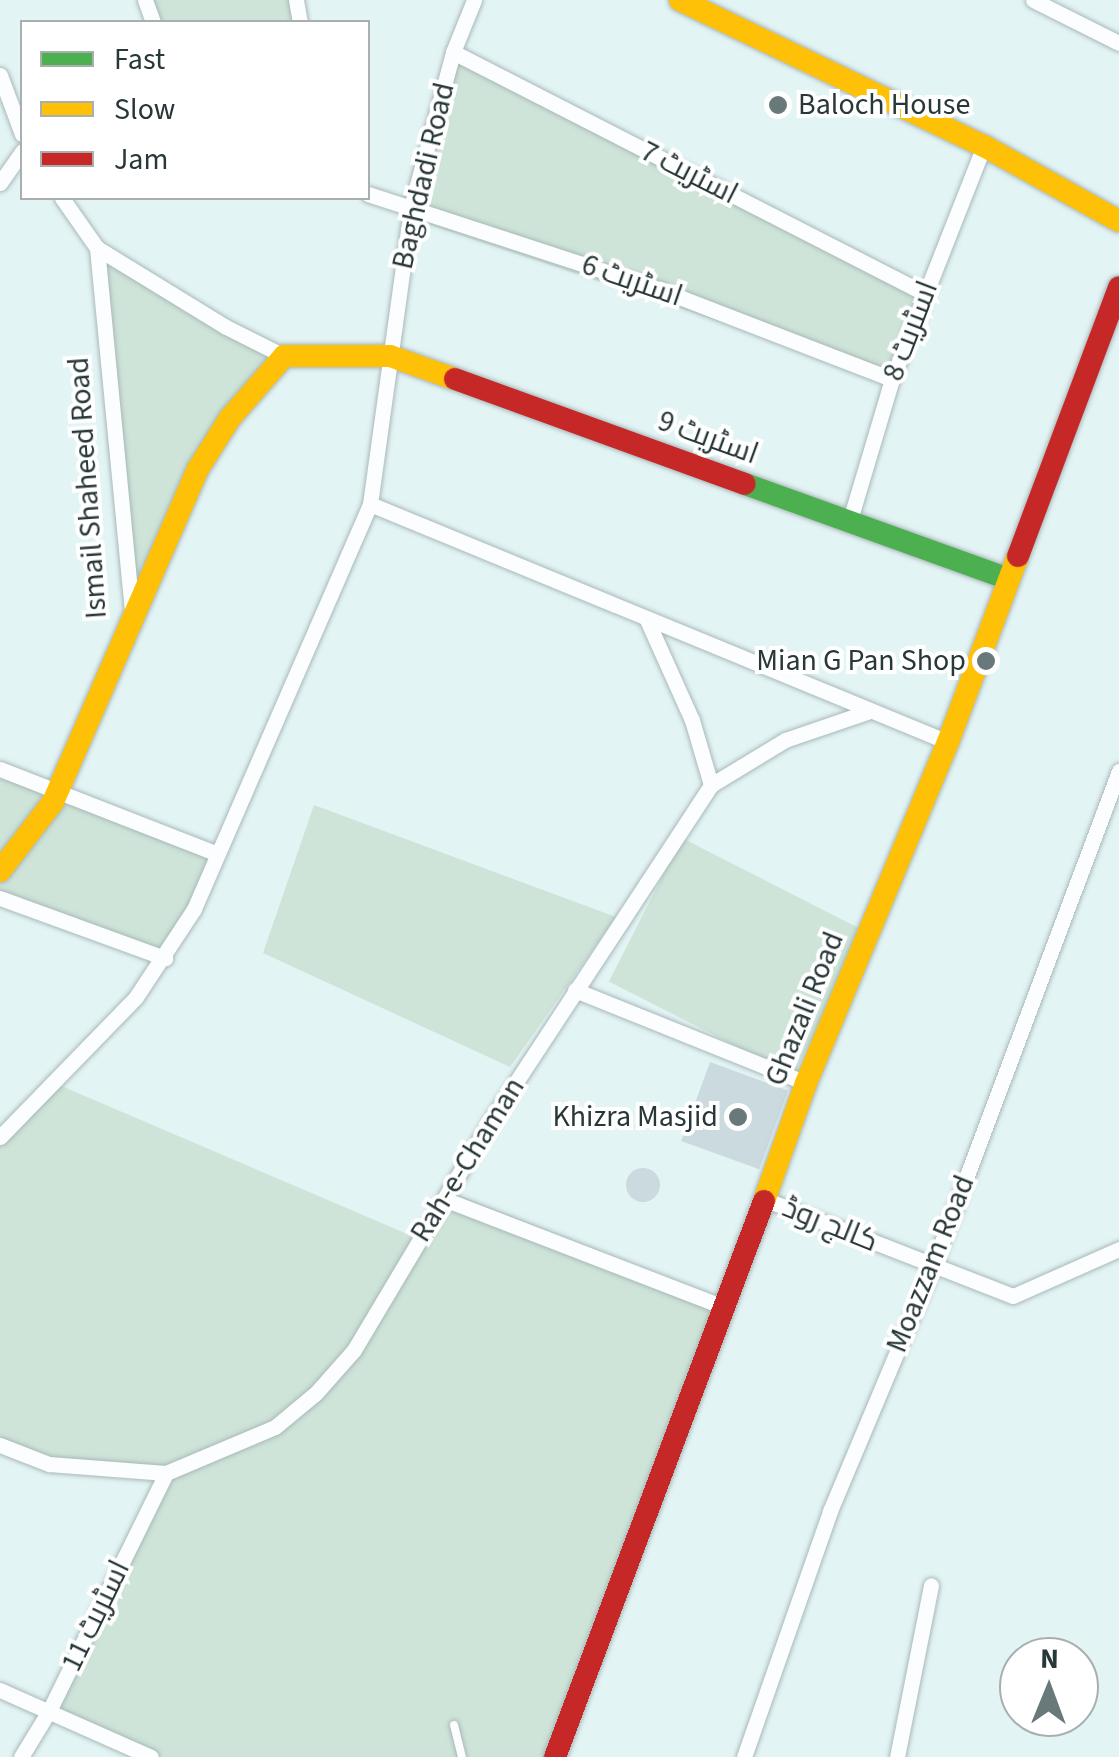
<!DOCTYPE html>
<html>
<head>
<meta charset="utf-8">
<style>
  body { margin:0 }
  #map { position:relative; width:1119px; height:1757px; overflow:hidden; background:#e3f4f5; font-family:"Source Sans 3",Cairo,sans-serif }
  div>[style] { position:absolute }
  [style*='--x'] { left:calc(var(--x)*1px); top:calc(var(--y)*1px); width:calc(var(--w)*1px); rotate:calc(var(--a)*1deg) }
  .green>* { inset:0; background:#cee4d8; transform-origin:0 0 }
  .building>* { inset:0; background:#cadadf; transform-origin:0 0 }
  .round { border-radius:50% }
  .roads { filter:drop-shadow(0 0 2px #a9b8b9) drop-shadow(0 0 2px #a9b8b9) }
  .lane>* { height:8px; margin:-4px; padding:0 4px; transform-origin:4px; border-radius:4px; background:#fbfdfe }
  .street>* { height:15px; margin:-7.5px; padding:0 7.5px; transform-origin:7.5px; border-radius:7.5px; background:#fbfdfe }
  .fast>* { height:22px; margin:-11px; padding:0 11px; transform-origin:11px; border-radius:11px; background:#4caf50 }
  .slow>* { height:22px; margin:-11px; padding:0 11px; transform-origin:11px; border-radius:11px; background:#ffc107 }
  .jam>* { height:22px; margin:-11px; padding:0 11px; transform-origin:11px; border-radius:11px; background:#c62828 }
  .dots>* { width:28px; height:28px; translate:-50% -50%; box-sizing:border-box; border:5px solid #fff; border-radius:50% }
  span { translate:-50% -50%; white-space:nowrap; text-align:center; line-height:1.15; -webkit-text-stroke:8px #fff; paint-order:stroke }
  .poi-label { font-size:30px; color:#283738 }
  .left { translate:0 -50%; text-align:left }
  .right { translate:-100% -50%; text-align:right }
  .street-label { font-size:30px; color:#283738 }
  .legend { position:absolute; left:20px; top:20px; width:350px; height:180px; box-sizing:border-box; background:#fff; border:2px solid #a9afaf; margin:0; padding:12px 18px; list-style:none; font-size:30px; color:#283738 }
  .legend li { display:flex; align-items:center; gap:20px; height:50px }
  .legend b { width:50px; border:2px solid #a9afaf }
  .north { position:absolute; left:999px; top:1637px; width:100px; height:100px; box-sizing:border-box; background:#fff; border:2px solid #a9afaf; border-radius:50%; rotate:1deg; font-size:28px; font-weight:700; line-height:40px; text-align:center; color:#283738 }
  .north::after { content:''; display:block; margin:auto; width:35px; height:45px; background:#69797a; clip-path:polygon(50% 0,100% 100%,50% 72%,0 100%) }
</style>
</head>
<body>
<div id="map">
  <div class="green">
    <div style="left:145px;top:0;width:151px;height:23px"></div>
    <div style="clip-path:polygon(453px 52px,926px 294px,892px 379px,409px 218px)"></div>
    <div style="clip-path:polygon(97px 248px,291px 356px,230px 418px,132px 623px)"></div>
    <div style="clip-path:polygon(0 769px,215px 853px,190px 913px,155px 960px,0 902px)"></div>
    <div style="clip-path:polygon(314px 805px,616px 917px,510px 1067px,263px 953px)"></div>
    <div style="left:682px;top:838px;width:207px;height:161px;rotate:27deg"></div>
    <div style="clip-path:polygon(52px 1082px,419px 1239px,448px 1191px,729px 1302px,553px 1757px,147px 1757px,56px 1711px,177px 1468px,51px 1463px,0 1437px,0 1134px)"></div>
  </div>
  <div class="building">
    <div style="left:710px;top:1062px;width:83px;height:84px;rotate:20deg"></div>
    <div class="round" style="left:626px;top:1168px;width:34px;height:34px"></div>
  </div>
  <div class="roads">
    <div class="lane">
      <div style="--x:454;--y:1725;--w:33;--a:76"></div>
    </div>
    <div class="street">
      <div style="--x:145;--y:0;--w:23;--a:70"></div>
      <div style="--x:296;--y:0;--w:22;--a:80"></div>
      <div style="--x:1033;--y:0;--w:96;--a:26.6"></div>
      <div style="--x:453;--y:52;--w:531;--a:27.1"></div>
      <div style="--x:0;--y:75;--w:63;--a:69.6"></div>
      <div style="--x:0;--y:183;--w:39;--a:-55"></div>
      <div style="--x:368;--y:194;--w:308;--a:18.1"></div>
      <div style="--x:661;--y:290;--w:248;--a:21.1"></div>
      <div style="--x:62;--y:198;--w:61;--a:55"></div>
      <div style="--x:97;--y:248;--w:151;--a:31.5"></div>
      <div style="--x:226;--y:327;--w:65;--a:26.6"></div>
      <div style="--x:97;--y:248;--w:367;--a:84.5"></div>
      <div style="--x:370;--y:504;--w:625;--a:22.38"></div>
      <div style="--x:850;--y:520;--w:147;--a:-73.4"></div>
      <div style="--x:892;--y:379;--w:251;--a:-68.5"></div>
      <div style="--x:647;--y:620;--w:110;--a:65.8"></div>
      <div style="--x:692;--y:720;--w:68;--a:73.7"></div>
      <div style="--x:0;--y:769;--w:231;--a:21.3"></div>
      <div style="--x:0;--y:898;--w:176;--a:20"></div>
      <div style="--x:575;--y:990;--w:249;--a:21.9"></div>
      <div style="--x:0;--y:1137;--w:195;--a:-45.8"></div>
      <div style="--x:136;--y:997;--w:105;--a:-56.6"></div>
      <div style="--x:194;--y:909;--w:442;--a:-66.5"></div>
      <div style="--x:370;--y:504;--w:300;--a:-82.1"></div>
      <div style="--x:411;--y:207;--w:161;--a:-74.8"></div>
      <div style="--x:453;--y:52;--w:56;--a:-68"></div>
      <div style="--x:444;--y:1199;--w:302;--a:21.1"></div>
      <div style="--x:764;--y:1199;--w:267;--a:21.3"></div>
      <div style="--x:1013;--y:1296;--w:116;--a:-23.9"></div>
      <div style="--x:0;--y:1445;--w:53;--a:21.2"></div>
      <div style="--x:49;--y:1464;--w:117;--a:4.4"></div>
      <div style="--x:166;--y:1473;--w:118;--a:-22.9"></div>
      <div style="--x:275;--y:1427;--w:53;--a:-39.7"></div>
      <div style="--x:316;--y:1393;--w:57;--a:-48.5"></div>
      <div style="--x:354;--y:1350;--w:271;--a:-59.2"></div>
      <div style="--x:493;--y:1117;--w:397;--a:-56.7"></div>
      <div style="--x:711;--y:785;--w:87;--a:-31.3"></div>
      <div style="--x:785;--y:740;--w:87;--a:-18.9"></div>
      <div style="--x:0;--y:1690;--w:165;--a:23.9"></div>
      <div style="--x:21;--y:1757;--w:54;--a:-58.7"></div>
      <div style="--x:49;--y:1711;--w:265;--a:-63.8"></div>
      <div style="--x:744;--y:1757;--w:261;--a:-70.7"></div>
      <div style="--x:830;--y:1511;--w:266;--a:-67.2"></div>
      <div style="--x:933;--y:1266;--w:529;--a:-69.41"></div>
      <div style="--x:897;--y:1757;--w:175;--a:-78.8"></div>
    </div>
    <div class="fast">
      <div style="--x:745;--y:484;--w:277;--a:19.8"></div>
    </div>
    <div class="slow">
      <div style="--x:680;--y:0;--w:337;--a:25.7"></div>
      <div style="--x:984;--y:146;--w:154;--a:29.1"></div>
      <div style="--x:0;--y:871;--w:87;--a:-52.5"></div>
      <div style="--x:53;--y:802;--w:363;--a:-66.5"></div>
      <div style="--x:198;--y:469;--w:60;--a:-57.9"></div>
      <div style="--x:230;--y:418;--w:82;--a:-48.9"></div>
      <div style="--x:284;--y:356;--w:106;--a:0"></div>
      <div style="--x:390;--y:356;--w:69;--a:19.5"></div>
      <div style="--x:764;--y:1201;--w:125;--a:-70.4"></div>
      <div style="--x:806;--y:1083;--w:369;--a:-67.4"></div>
      <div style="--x:948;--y:742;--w:199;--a:-69.4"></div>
    </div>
    <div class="jam">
      <div style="--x:455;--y:379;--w:308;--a:19.9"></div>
      <div style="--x:1018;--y:556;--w:287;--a:-69.4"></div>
      <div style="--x:555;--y:1757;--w:594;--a:-69.4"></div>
    </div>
  </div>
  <div class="dots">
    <div style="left:778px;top:105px;background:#69797a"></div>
    <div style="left:986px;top:661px;background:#69797a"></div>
    <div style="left:738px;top:1117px;background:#69797a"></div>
  </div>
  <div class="poi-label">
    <span class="left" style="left:798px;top:105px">Baloch House</span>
    <span class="right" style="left:966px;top:661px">Mian G Pan Shop</span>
    <span class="right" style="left:718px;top:1117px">Khizra Masjid</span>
  </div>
  <div class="street-label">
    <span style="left:689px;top:173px;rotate:27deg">اسٹریٹ 7</span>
    <span style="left:424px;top:176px;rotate:-77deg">Baghdadi Road</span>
    <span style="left:632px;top:281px;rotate:19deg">اسٹریٹ 6</span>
    <span style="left:911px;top:331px;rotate:-69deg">اسٹریٹ 8</span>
    <span style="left:708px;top:438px;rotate:20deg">اسٹریٹ 9</span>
    <span style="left:88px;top:488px;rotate:-94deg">Ismail Shaheed Road</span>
    <span style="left:805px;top:1009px;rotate:-68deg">Ghazali Road</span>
    <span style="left:468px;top:1160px;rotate:-58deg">Rah-e-Chaman</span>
    <span style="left:830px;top:1225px;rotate:22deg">کالج روڈ</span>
    <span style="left:931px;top:1264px;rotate:-68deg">Moazzam Road</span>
    <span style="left:96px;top:1616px;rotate:-64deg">اسٹریٹ 11</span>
  </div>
  <ul class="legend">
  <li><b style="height:12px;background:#4caf50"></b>Fast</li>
  <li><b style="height:12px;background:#ffc107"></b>Slow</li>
  <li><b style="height:12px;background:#c62828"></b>Jam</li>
  </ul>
  <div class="north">N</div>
</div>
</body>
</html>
